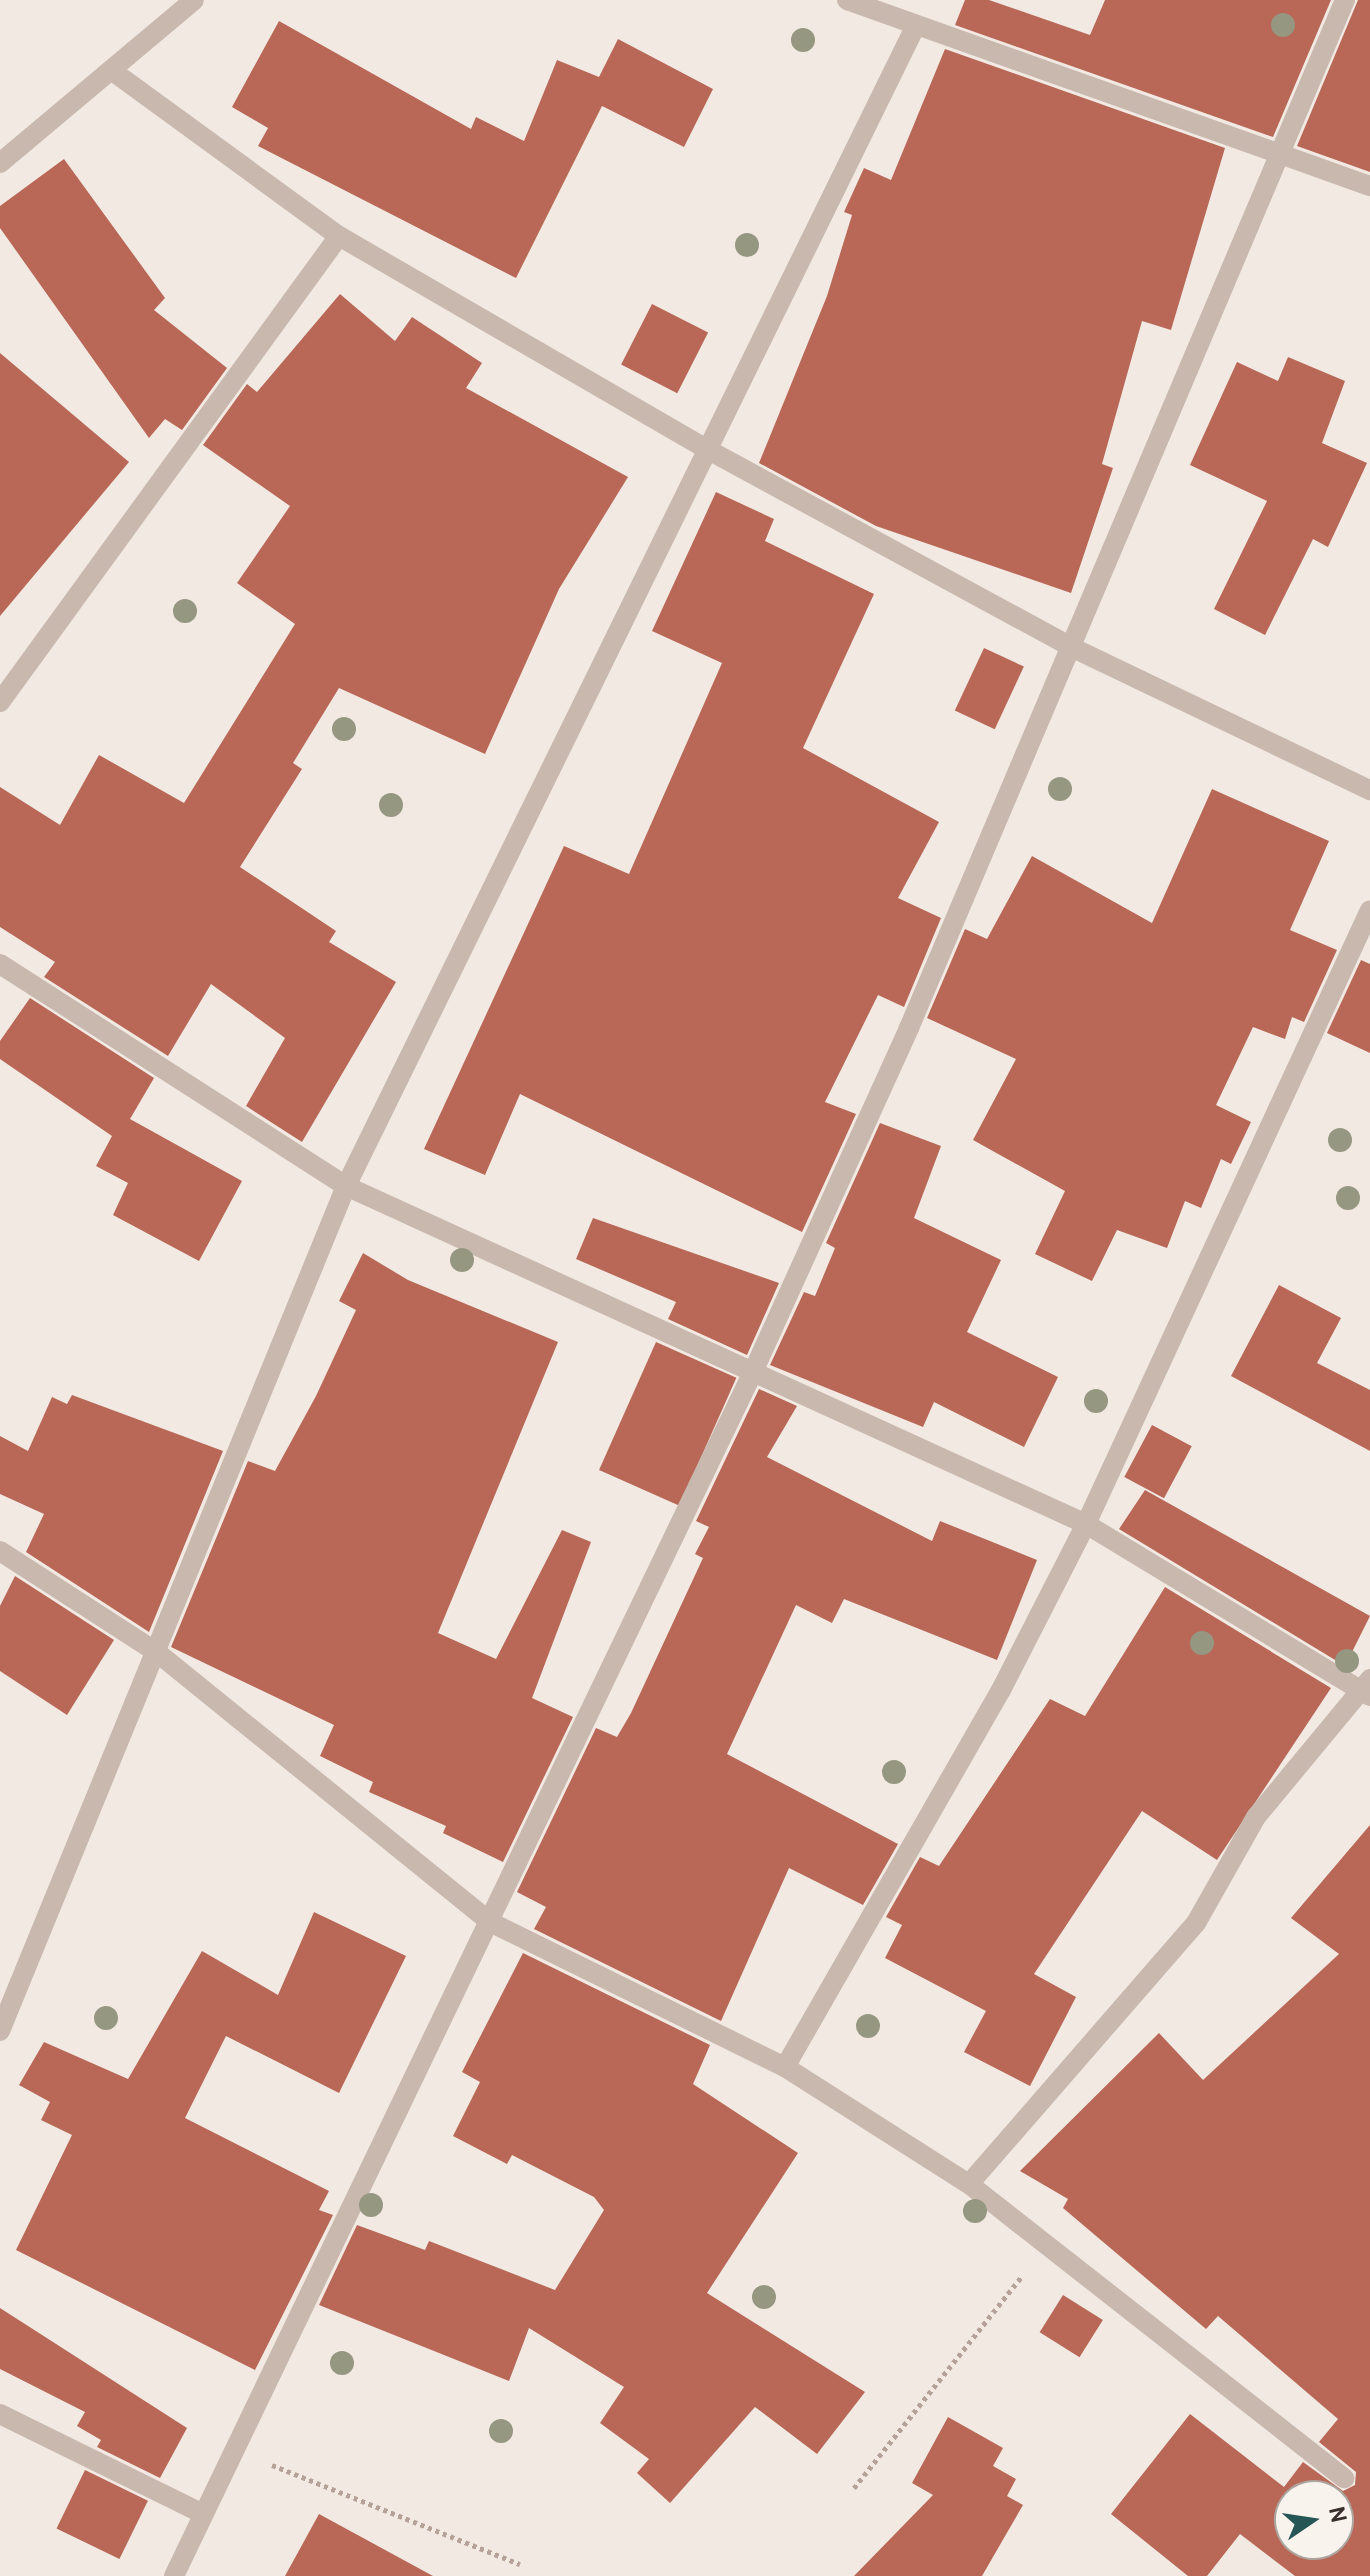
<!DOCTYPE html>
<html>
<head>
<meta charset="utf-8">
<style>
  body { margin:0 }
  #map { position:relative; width:1370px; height:2576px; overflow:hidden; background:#f1e9e2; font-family:Overpass,sans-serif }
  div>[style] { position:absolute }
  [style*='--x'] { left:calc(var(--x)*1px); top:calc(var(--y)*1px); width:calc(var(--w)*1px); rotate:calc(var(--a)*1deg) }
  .building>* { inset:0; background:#b96857; transform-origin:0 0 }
  .path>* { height:5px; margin-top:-2.5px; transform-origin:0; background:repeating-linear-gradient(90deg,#b4a299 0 4px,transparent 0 8px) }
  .minor>* { height:20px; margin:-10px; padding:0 10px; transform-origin:10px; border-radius:10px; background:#c8b8ae }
  .trees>* { width:24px; height:24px; margin:-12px; border-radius:50%; background:#959781 }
  span { translate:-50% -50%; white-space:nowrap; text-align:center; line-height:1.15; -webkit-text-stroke:6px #f9f3ee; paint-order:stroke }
  .north { position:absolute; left:1274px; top:2480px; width:80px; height:80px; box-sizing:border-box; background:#f9f3ee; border:2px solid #aca5a0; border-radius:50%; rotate:77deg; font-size:22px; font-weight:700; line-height:32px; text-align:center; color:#382f2c }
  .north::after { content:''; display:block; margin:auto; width:28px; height:36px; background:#255555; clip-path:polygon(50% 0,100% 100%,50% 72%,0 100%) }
</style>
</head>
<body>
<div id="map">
  <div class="building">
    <div style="clip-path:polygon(965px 0,989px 0,1090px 35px,1105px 0,1331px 0,1273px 137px,955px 25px)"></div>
    <div style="clip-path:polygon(1358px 0,1370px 0,1370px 172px,1297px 146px)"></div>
    <div style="clip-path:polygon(279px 21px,471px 129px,476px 117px,524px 141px,557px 60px,599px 77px,618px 39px,713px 89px,684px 147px,602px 106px,516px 278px,258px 146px,268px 128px,232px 107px)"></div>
    <div style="clip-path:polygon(945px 49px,1225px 148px,1171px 330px,1142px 321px,1102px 464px,1113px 468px,1071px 593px,876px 526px,759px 463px,827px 296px,852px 215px,844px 212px,864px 168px,891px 180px)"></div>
    <div style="clip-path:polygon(64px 159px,165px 298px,154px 310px,227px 368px,182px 430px,165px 419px,149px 438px,0 228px,0 206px)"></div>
    <div style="clip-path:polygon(340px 294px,395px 341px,412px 317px,482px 363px,466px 388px,628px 477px,559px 589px,485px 754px,339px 688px,293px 763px,302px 769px,240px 867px,336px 931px,329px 942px,396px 982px,302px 1142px,246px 1106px,285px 1038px,211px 984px,168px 1056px,44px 977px,55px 962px,0 927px,0 787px,60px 825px,99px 755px,184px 803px,295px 624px,237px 583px,290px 506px,203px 445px,247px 384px,257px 392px)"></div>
    <div style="left:652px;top:304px;width:63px;height:68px;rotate:27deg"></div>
    <div style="clip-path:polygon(0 353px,129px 462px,0 616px)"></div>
    <div style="clip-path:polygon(1288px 357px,1345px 381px,1322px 443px,1367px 463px,1328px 547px,1313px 539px,1265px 635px,1214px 609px,1267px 501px,1190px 465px,1237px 362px,1278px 381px)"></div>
    <div style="clip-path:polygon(716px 492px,774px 519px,765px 541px,874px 594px,803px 748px,939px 822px,898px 898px,941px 918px,904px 1007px,878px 995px,825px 1102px,856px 1114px,802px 1232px,520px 1094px,485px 1175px,424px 1149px,564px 846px,629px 874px,722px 663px,652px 631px)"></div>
    <div style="left:984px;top:648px;width:44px;height:69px;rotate:25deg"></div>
    <div style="clip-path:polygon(1212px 789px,1329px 841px,1290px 930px,1337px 950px,1304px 1022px,1292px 1017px,1285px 1039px,1253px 1027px,1216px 1105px,1251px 1122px,1231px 1164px,1221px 1159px,1201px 1208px,1185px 1201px,1167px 1248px,1117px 1230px,1092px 1281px,1035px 1254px,1065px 1191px,973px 1140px,1016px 1059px,927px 1018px,965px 929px,987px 939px,1032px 856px,1152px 923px)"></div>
    <div style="clip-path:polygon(1361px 960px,1370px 964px,1370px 1053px,1327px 1033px)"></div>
    <div style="clip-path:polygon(30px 998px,154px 1078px,130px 1119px,242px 1181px,199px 1261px,113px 1215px,128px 1183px,96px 1166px,112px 1136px,0 1059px,0 1041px)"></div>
    <div style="clip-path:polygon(880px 1123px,941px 1146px,914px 1218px,1001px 1260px,967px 1332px,1058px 1377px,1024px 1447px,934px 1402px,923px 1427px,770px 1365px,804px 1292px,815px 1296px,835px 1248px,826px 1243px)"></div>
    <div style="clip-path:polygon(593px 1218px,779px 1283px,747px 1355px,668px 1319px,676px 1302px,576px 1259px)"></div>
    <div style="clip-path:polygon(363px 1253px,408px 1280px,558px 1342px,438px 1633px,496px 1659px,562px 1530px,591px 1542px,532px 1698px,573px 1717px,503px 1862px,443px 1833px,446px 1826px,369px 1792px,373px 1782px,320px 1756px,334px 1725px,171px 1647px,248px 1461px,275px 1471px,316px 1396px,356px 1310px,339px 1301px)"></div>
    <div style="clip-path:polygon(1279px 1285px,1341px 1318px,1317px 1363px,1370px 1390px,1370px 1451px,1231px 1376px)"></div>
    <div style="left:656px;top:1342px;width:88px;height:140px;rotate:24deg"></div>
    <div style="clip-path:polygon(759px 1389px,797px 1406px,767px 1457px,932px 1541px,940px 1521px,1037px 1560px,997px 1660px,844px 1599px,832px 1623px,796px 1605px,727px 1754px,898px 1844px,863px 1905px,789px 1868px,721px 2021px,534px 1929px,546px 1907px,517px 1892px,596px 1728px,617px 1737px,631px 1713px,703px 1558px,695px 1554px,709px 1527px,696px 1521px)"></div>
    <div style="clip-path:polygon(72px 1395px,223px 1451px,149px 1632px,26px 1552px,44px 1514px,0 1494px,0 1436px,28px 1451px,52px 1397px,67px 1404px)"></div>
    <div style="left:1152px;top:1425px;width:45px;height:59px;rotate:28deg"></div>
    <div style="clip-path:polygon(1145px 1490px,1370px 1616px,1345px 1666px,1119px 1529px)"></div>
    <div style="clip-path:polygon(15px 1576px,114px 1640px,67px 1715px,0 1671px,0 1606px)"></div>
    <div style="clip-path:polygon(1165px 1587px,1331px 1688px,1217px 1860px,1142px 1811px,1034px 1974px,1076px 1997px,1030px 2086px,964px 2052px,986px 2011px,885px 1958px,902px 1925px,886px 1917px,920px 1857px,939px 1866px,1050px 1699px,1085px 1716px)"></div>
    <div style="clip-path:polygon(evenodd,1370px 1825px,1370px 2576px,1295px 2576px,1240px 2534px,1207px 2576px,1188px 2576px,1111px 2514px,1190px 2414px,1284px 2487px,1303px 2462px,1343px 2491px,1355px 2485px,1356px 2472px,1319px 2442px,1338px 2419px,1218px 2316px,1206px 2329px,1063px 2208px,1068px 2199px,1020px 2171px,1159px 2033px,1203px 2080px,1339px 1954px,1291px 1918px,1370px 1825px,1290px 2496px,1338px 2496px,1338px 2544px,1290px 2544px,1290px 2496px)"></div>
    <div style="clip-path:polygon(314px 1912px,406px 1956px,339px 2093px,226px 2036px,185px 2118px,329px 2191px,319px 2210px,333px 2215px,255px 2370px,16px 2250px,72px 2135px,41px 2120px,50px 2102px,19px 2085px,44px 2042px,128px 2079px,202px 1951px,278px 1995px)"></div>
    <div style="clip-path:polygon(523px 1953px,710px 2045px,693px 2084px,798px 2153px,707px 2293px,865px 2392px,817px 2454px,755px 2407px,670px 2503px,637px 2473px,649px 2459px,600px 2423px,624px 2387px,529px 2328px,509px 2381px,319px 2305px,357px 2225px,425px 2250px,429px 2241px,555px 2290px,604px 2210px,594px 2197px,512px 2155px,507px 2164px,453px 2136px,480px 2082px,462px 2072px)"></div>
    <div style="left:1063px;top:2295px;width:47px;height:44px;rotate:32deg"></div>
    <div style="clip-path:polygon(0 2308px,187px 2428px,160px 2478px,97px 2447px,101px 2440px,77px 2426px,85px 2412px,0 2369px)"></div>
    <div style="clip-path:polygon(948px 2417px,1003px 2448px,993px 2466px,1016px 2479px,1007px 2496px,1023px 2505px,982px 2576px,854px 2576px,933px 2495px,912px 2483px)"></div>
    <div style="left:85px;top:2470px;width:70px;height:65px;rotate:26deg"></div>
    <div style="clip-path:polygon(319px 2514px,433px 2576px,285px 2576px)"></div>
  </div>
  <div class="path">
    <div style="--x:272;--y:2465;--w:267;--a:21.8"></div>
    <div style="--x:854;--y:2488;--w:269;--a:-51.6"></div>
  </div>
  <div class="minor">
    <div style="--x:847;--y:0;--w:555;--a:19.58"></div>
    <div style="--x:111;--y:70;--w:282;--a:36.1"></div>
    <div style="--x:339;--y:236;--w:421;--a:30.1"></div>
    <div style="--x:703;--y:447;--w:417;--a:28.5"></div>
    <div style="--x:1069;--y:646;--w:334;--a:25.6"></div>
    <div style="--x:0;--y:163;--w:253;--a:-40"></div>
    <div style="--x:0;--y:702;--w:576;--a:-53.97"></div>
    <div style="--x:0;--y:964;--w:411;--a:32.7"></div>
    <div style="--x:346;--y:1186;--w:814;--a:24.55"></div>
    <div style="--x:1086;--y:1524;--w:332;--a:31.2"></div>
    <div style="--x:0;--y:1551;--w:189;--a:32.9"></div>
    <div style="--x:159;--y:1654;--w:426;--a:39"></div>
    <div style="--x:490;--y:1922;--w:329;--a:26.2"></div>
    <div style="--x:785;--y:2067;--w:218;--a:32.5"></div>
    <div style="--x:969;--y:2184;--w:477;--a:38.1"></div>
    <div style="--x:0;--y:2031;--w:913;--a:-67.73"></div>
    <div style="--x:346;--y:1186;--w:1293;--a:-63.85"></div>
    <div style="--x:785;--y:2067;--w:434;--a:-60.2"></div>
    <div style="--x:1001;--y:1690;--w:186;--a:-62.9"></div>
    <div style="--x:1086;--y:1524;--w:676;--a:-65.18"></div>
    <div style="--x:969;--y:2184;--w:346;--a:-49"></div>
    <div style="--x:1196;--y:1923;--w:122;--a:-60.5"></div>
    <div style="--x:1256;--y:1817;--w:179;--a:-50.4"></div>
    <div style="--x:0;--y:2414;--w:224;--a:26.2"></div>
    <div style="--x:174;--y:2576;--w:1336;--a:-64.32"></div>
    <div style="--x:753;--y:1372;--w:378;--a:-65.6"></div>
    <div style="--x:909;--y:1028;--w:1117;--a:-67.02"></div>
  </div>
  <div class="trees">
    <div style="left:1283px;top:25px"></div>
    <div style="left:803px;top:40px"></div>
    <div style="left:747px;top:245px"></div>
    <div style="left:185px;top:611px"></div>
    <div style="left:344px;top:729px"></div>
    <div style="left:1060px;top:789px"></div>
    <div style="left:391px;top:805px"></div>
    <div style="left:1340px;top:1140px"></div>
    <div style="left:1348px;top:1198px"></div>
    <div style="left:462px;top:1260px"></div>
    <div style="left:1096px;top:1401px"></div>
    <div style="left:1202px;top:1643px"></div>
    <div style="left:1347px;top:1661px"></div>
    <div style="left:894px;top:1772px"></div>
    <div style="left:106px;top:2018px"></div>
    <div style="left:868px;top:2026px"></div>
    <div style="left:371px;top:2205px"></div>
    <div style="left:975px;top:2211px"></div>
    <div style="left:764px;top:2297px"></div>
    <div style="left:342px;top:2363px"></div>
    <div style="left:501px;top:2431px"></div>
  </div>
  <div class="north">N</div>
</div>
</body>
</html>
